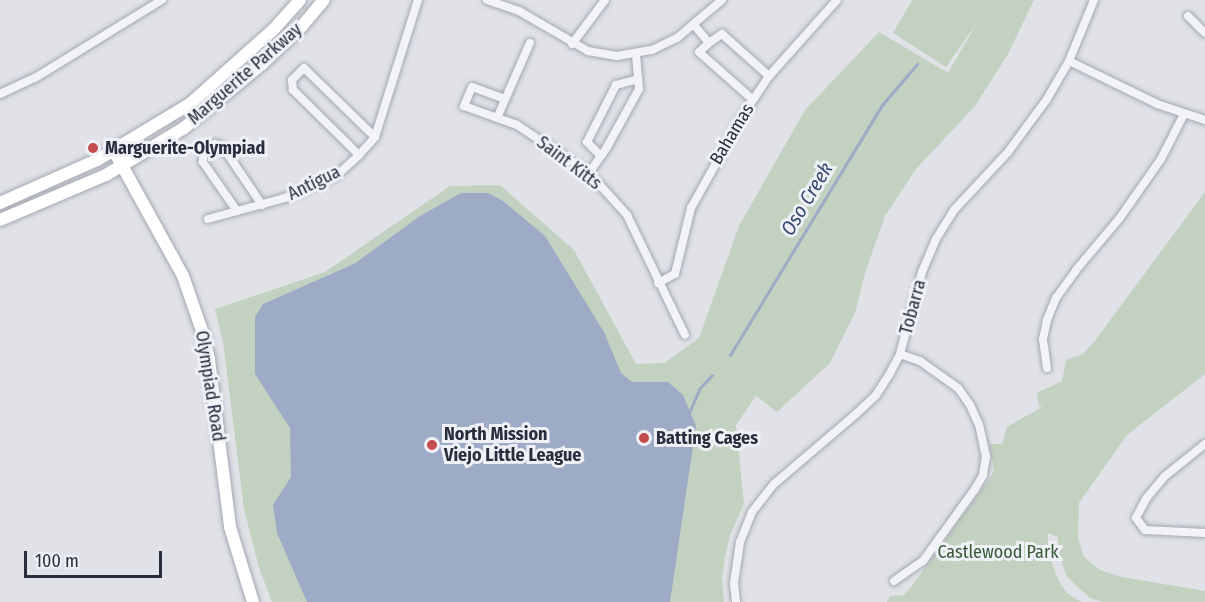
<!DOCTYPE html>
<html>
<head>
<meta charset="utf-8">
<style>
  body { margin:0 }
  #map { position:relative; width:1205px; height:602px; overflow:hidden; background:#e0e2e8; font-family:"Fira Sans Condensed",sans-serif }
  div>[style] { position:absolute }
  [style*='--x'] { left:calc(var(--x)*1px); top:calc(var(--y)*1px); width:calc(var(--w)*1px); rotate:calc(var(--a)*1deg) }
  .green>* { inset:0; background:#c3d1c1 }
  .water>* { inset:0; background:#9dabc6 }
  .stream>* { height:3px; margin:-1.5px; padding:0 1.5px; transform-origin:1.5px; border-radius:1.5px; background:#9dabc6 }
  .roads { filter:drop-shadow(0 0 2px #a5a8b2) drop-shadow(0 0 2px #a5a8b2) }
  .minor>* { height:8px; margin:-4px; padding:0 4px; transform-origin:4px; border-radius:4px; background:#f2f3f6 }
  .secondary>* { height:12px; margin:-6px; padding:0 6px; transform-origin:6px; border-radius:6px; background:#fff }
  .primary>* { height:12px; margin:-6px; padding:0 6px; transform-origin:6px; border-radius:6px; background:#fff }
  .dots>* { width:16px; height:16px; translate:-50% -50%; box-sizing:border-box; border:3px solid #eff1f6; border-radius:50% }
  span { translate:-50% -50%; white-space:nowrap; text-align:center; line-height:1.15; -webkit-text-stroke:6px #eff1f6; paint-order:stroke }
  .street-label { font-size:18px; color:#292e3e }
  .poi-label { font-size:18px; color:#292e3e; font-weight:700 }
  .left { translate:0 -50%; text-align:left }
  .park-label { font-size:18px; color:#395937 }
  .water-label { font-size:20px; color:#364870; font-style:italic }
  .scale { position:absolute; left:24px; top:551px; width:138px; height:27px; box-sizing:border-box; border:3px solid #292e3e; border-top:0; padding-left:8px; font-size:18px; line-height:21px; white-space:nowrap; color:#292e3e; -webkit-text-stroke:4px #eff1f6; paint-order:stroke }
</style>
</head>
<body>
<div id="map">
  <div class="green">
    <div style="clip-path:polygon(912px 0,1034px 0,1008px 54px,975px 106px,916px 169px,885px 216px,865px 273px,855px 313px,830px 363px,777px 412px,756px 396px,736px 425px,744px 504px,730px 535px,725px 557px,722px 578px,724px 602px,272px 602px,259px 568px,244px 509px,223px 342px,215px 309px,325px 272px,450px 186px,500px 185px,574px 250px,636px 364px,664px 363px,699px 338px,739px 226px,805px 110px,879px 32px,948px 73px,977px 23px,946px 67px,893px 33px)"></div>
    <div style="clip-path:polygon(1205px 192px,1205px 374px,1127px 435px,1079px 503px,1078px 538px,1084px 557px,1100px 570px,1121px 577px,1205px 591px,1205px 602px,1103px 602px,1090px 598px,1067px 577px,1058px 552px,1058px 537px,1048px 533px,1048px 552px,1059px 582px,1067px 593px,1081px 602px,887px 602px,890px 596px,904px 595px,911px 587px,990px 478px,994px 470px,989px 444px,1002px 444px,1007px 427px,1042px 407px,1039px 406px,1037px 393px,1062px 381px,1066px 360px,1083px 354px,1094px 342px)"></div>
  </div>
  <div class="water">
    <div style="clip-path:polygon(461px 193px,488px 193px,503px 201px,545px 236px,604px 332px,621px 373px,632px 382px,668px 382px,683px 395px,696px 426px,670px 602px,307px 602px,277px 533px,273px 505px,291px 477px,290px 428px,255px 374px,255px 317px,263px 304px,354px 264px,420px 216px)"></div>
  </div>
  <div class="stream">
    <div style="--x:730;--y:355;--w:293;--a:-58.7"></div>
    <div style="--x:882;--y:105;--w:54;--a:-49.5"></div>
    <div style="--x:689;--y:413;--w:26;--a:-67"></div>
    <div style="--x:699;--y:389;--w:19;--a:-47"></div>
  </div>
  <div class="roads">
    <div class="minor">
      <div style="--x:487;--y:0;--w:34;--a:19"></div>
      <div style="--x:519;--y:11;--w:80;--a:30.1"></div>
      <div style="--x:588;--y:51;--w:29;--a:10"></div>
      <div style="--x:617;--y:56;--w:36;--a:-10"></div>
      <div style="--x:652;--y:50;--w:28;--a:-26"></div>
      <div style="--x:677;--y:38;--w:59;--a:-40.2"></div>
      <div style="--x:1188;--y:16;--w:24;--a:45"></div>
      <div style="--x:694;--y:25;--w:23;--a:50"></div>
      <div style="--x:709;--y:43;--w:13;--a:138"></div>
      <div style="--x:699;--y:52;--w:72;--a:41.6"></div>
      <div style="--x:709;--y:43;--w:16;--a:-35"></div>
      <div style="--x:722;--y:34;--w:63;--a:41.8"></div>
      <div style="--x:572;--y:44;--w:55;--a:-53.1"></div>
      <div style="--x:1069;--y:61;--w:98;--a:26"></div>
      <div style="--x:1157;--y:104;--w:51;--a:18.4"></div>
      <div style="--x:0;--y:94;--w:38;--a:-25"></div>
      <div style="--x:35;--y:78;--w:149;--a:-31.6"></div>
      <div style="--x:505;--y:99;--w:35;--a:-160"></div>
      <div style="--x:472;--y:87;--w:21;--a:113"></div>
      <div style="--x:464;--y:106;--w:56;--a:19.7"></div>
      <div style="--x:517;--y:125;--w:87;--a:33.7"></div>
      <div style="--x:589;--y:173;--w:15;--a:48"></div>
      <div style="--x:599;--y:184;--w:42;--a:47.9"></div>
      <div style="--x:627;--y:215;--w:133;--a:64.2"></div>
      <div style="--x:497;--y:118;--w:82;--a:-66.3"></div>
      <div style="--x:359;--y:155;--w:93;--a:-135.4"></div>
      <div style="--x:293;--y:90;--w:10;--a:-96"></div>
      <div style="--x:292;--y:80;--w:17;--a:-45"></div>
      <div style="--x:304;--y:68;--w:99;--a:44.2"></div>
      <div style="--x:601;--y:156;--w:20;--a:-135"></div>
      <div style="--x:587;--y:142;--w:64;--a:-63"></div>
      <div style="--x:616;--y:85;--w:23;--a:-15"></div>
      <div style="--x:589;--y:173;--w:32;--a:-55"></div>
      <div style="--x:607;--y:147;--w:66;--a:-61.1"></div>
      <div style="--x:639;--y:89;--w:34;--a:-95"></div>
      <div style="--x:237;--y:211;--w:60;--a:-124.8"></div>
      <div style="--x:203;--y:162;--w:9;--a:-90"></div>
      <div style="--x:203;--y:153;--w:15;--a:-37"></div>
      <div style="--x:215;--y:144;--w:9;--a:21"></div>
      <div style="--x:223;--y:147;--w:70;--a:56.1"></div>
      <div style="--x:208;--y:219;--w:80;--a:-15.3"></div>
      <div style="--x:285;--y:198;--w:57;--a:-23.9"></div>
      <div style="--x:337;--y:175;--w:30;--a:-42"></div>
      <div style="--x:359;--y:155;--w:24;--a:-48"></div>
      <div style="--x:375;--y:137;--w:144;--a:-72.6"></div>
      <div style="--x:658;--y:283;--w:19;--a:-28"></div>
      <div style="--x:675;--y:274;--w:68;--a:-76.4"></div>
      <div style="--x:691;--y:208;--w:107;--a:-60.8"></div>
      <div style="--x:743;--y:115;--w:47;--a:-56.3"></div>
      <div style="--x:769;--y:76;--w:102;--a:-48.2"></div>
      <div style="--x:1047;--y:368;--w:29;--a:-98"></div>
      <div style="--x:1043;--y:339;--w:19;--a:-78"></div>
      <div style="--x:1047;--y:320;--w:24;--a:-68"></div>
      <div style="--x:1056;--y:298;--w:34;--a:-54"></div>
      <div style="--x:1076;--y:270;--w:67;--a:-49.9"></div>
      <div style="--x:1119;--y:219;--w:73;--a:-55"></div>
      <div style="--x:1161;--y:159;--w:51;--a:-62.9"></div>
      <div style="--x:1205;--y:444;--w:51;--a:141.3"></div>
      <div style="--x:1165;--y:476;--w:30;--a:130"></div>
      <div style="--x:1146;--y:499;--w:21;--a:118"></div>
      <div style="--x:1136;--y:518;--w:15;--a:53"></div>
      <div style="--x:1145;--y:530;--w:60;--a:2.9"></div>
      <div style="--x:894;--y:581;--w:35;--a:-35"></div>
      <div style="--x:923;--y:561;--w:89;--a:-54.2"></div>
      <div style="--x:975;--y:489;--w:16;--a:-60"></div>
      <div style="--x:983;--y:475;--w:18;--a:-81"></div>
      <div style="--x:986;--y:457;--w:33;--a:-102"></div>
      <div style="--x:979;--y:425;--w:22;--a:-114"></div>
      <div style="--x:970;--y:405;--w:21;--a:-125"></div>
      <div style="--x:958;--y:388;--w:47;--a:-144.6"></div>
      <div style="--x:920;--y:361;--w:21;--a:-161"></div>
      <div style="--x:736;--y:602;--w:19;--a:-96"></div>
      <div style="--x:734;--y:583;--w:41;--a:-81.7"></div>
      <div style="--x:740;--y:542;--w:32;--a:-68"></div>
      <div style="--x:752;--y:512;--w:36;--a:-52"></div>
      <div style="--x:774;--y:484;--w:109;--a:-40.5"></div>
      <div style="--x:857;--y:413;--w:26;--a:-43"></div>
      <div style="--x:876;--y:395;--w:24;--a:-57"></div>
      <div style="--x:889;--y:375;--w:24;--a:-62"></div>
      <div style="--x:900;--y:354;--w:85;--a:-75"></div>
      <div style="--x:922;--y:272;--w:36;--a:-67"></div>
      <div style="--x:936;--y:239;--w:34;--a:-58"></div>
      <div style="--x:954;--y:210;--w:79;--a:-47"></div>
      <div style="--x:1008;--y:152;--w:66;--a:-53.7"></div>
      <div style="--x:1047;--y:99;--w:44;--a:-59.9"></div>
      <div style="--x:1069;--y:61;--w:66;--a:-67.7"></div>
    </div>
    <div class="secondary">
      <div style="--x:114;--y:151;--w:143;--a:61.1"></div>
      <div style="--x:183;--y:276;--w:58;--a:70.9"></div>
      <div style="--x:202;--y:331;--w:30;--a:76"></div>
      <div style="--x:209;--y:360;--w:168;--a:82.8"></div>
      <div style="--x:230;--y:527;--w:78;--a:73"></div>
    </div>
    <div class="primary">
      <div style="--x:0;--y:203;--w:106;--a:-23.9"></div>
      <div style="--x:97;--y:160;--w:110;--a:-31.2"></div>
      <div style="--x:191;--y:103;--w:110;--a:-41.7"></div>
      <div style="--x:273;--y:30;--w:40;--a:-48"></div>
      <div style="--x:0;--y:220;--w:115;--a:-23"></div>
      <div style="--x:106;--y:175;--w:91;--a:-31.1"></div>
      <div style="--x:184;--y:128;--w:101;--a:-39.4"></div>
      <div style="--x:262;--y:64;--w:55;--a:-43.5"></div>
      <div style="--x:302;--y:26;--w:34;--a:-50"></div>
    </div>
  </div>
  <div class="dots">
    <div style="left:93px;top:148px;background:#c64b4d"></div>
    <div style="left:644px;top:438px;background:#c64b4d"></div>
    <div style="left:432px;top:445px;background:#c64b4d"></div>
  </div>
  <div class="street-label">
    <span style="left:245px;top:74px;rotate:-41deg">Marguerite Parkway</span>
    <span style="left:732px;top:134px;rotate:-59deg">Bahamas</span>
    <span style="left:569px;top:163px;rotate:37deg">Saint Kitts</span>
    <span style="left:314px;top:183px;rotate:-26deg">Antigua</span>
    <span style="left:913px;top:307px;rotate:-75deg">Tobarra</span>
    <span style="left:210px;top:386px;rotate:81deg">Olympiad Road</span>
  </div>
  <div class="poi-label">
    <span class="left" style="left:105px;top:148px">Marguerite-Olympiad</span>
    <span class="left" style="left:444px;top:445px">North Mission<br>Viejo Little League</span>
    <span class="left" style="left:656px;top:438px">Batting Cages</span>
  </div>
  <div class="park-label">
    <span style="left:998px;top:552px">Castlewood Park</span>
  </div>
  <div class="water-label">
    <span style="left:807px;top:199px;rotate:-59deg">Oso Creek</span>
  </div>
  <div class="scale">100 m</div>
</div>
</body>
</html>
